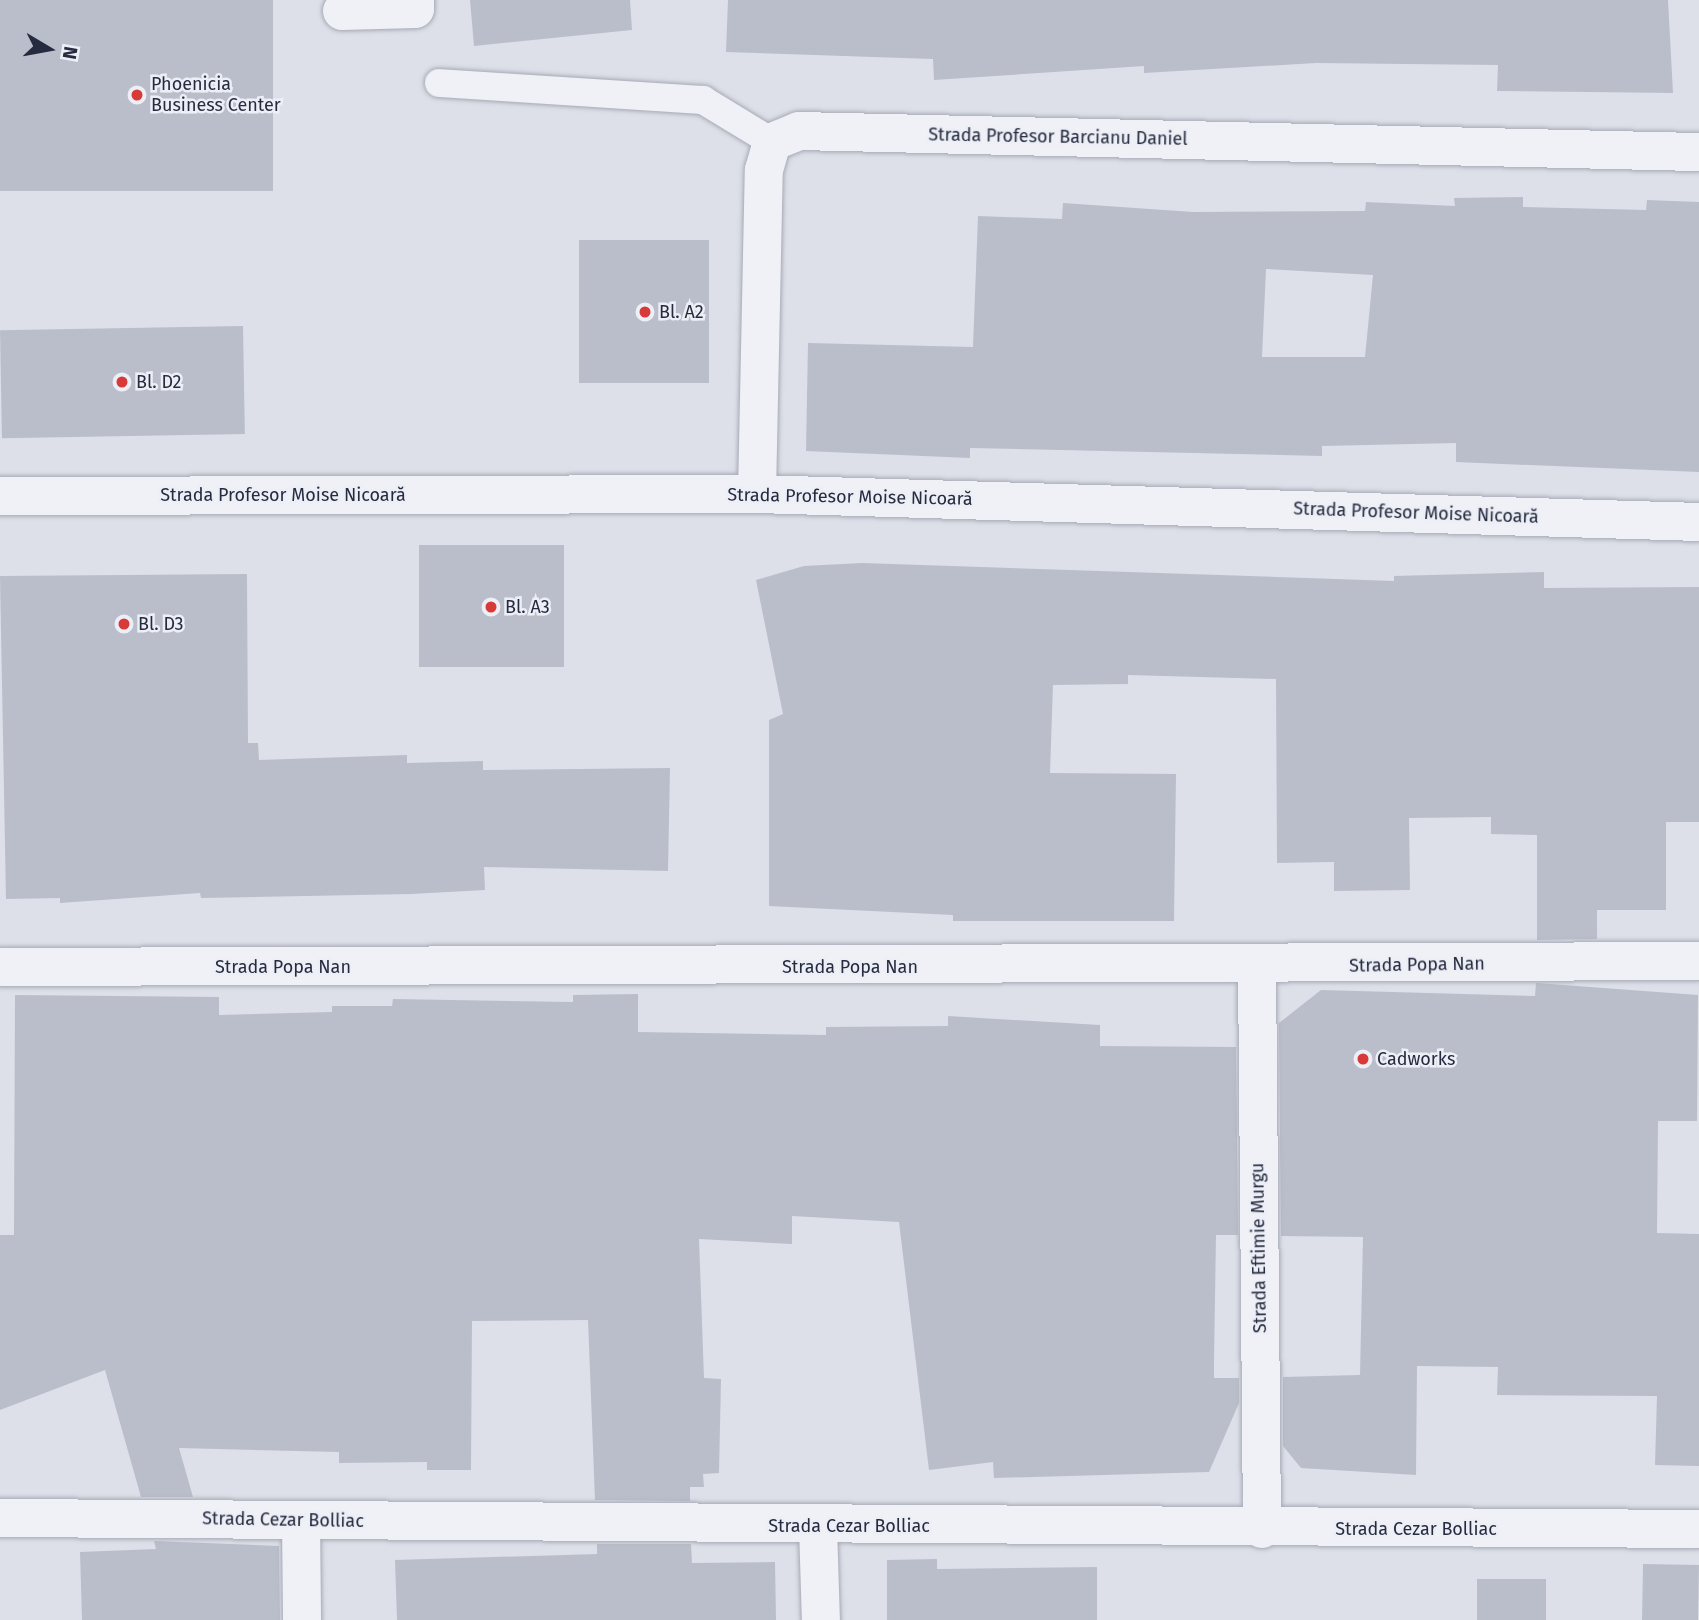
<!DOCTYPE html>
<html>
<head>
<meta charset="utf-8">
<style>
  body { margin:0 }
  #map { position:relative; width:1699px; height:1620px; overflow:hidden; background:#dde0e8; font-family:"Fira Sans",sans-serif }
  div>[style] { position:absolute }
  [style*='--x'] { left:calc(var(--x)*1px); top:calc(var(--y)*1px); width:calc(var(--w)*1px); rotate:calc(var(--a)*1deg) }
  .building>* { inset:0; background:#babecb; transform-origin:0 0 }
  .roads { filter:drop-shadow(0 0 2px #a6aab6) drop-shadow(0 0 2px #a6aab6) }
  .lane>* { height:28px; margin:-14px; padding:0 14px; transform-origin:14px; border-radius:14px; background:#f0f1f6 }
  .street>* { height:38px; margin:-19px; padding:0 19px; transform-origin:19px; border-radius:19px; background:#f0f1f6 }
  .dots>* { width:19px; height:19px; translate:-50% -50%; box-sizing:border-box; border:4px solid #edeff6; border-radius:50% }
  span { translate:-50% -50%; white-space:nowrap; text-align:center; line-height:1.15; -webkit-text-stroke:5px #edeff6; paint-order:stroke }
  .poi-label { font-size:18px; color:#262b40 }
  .left { translate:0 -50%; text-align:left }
  .street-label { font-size:18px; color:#262b40 }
  .north { position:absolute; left:14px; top:14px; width:70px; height:70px; -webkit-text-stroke:5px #edeff6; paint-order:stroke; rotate:100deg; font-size:19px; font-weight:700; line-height:28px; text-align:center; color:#262b40 }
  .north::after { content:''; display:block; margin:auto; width:24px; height:32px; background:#262b40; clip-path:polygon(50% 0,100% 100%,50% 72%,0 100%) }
</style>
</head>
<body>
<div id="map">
  <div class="building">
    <div style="left:0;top:0;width:273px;height:191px"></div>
    <div style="clip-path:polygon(470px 0,630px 0,632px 30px,474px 46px)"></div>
    <div style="clip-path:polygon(728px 0,1668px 0,1673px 93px,1497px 91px,1498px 65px,1316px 63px,1144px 73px,1144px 66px,934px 80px,933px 59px,726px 52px)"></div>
    <div style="clip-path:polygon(evenodd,1523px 197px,1523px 207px,1646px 210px,1647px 200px,1699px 202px,1699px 472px,1456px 462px,1456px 443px,1322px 446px,1322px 456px,970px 448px,970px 458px,806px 451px,808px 343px,973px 347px,978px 216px,1062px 219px,1063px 203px,1193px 212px,1365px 211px,1366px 202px,1455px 206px,1454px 198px,1523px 197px,1266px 269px,1373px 275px,1365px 357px,1262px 357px,1266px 269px)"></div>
    <div style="left:709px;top:240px;width:143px;height:130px;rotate:90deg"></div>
    <div style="left:243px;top:326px;width:108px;height:243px;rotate:89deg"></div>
    <div style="left:419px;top:545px;width:145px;height:122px"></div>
    <div style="clip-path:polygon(862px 563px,1394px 581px,1394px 576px,1544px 572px,1544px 588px,1699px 587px,1699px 822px,1666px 822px,1666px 910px,1597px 910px,1597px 939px,1537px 940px,1537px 835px,1491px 834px,1491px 817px,1409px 818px,1410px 890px,1334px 891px,1334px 862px,1277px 863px,1276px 679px,1128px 675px,1128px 684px,1053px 685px,1050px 773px,1176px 774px,1174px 921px,953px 921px,953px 915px,769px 906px,769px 720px,783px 714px,756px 580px,804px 566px)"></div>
    <div style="clip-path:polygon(247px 574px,248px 743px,258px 743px,259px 760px,407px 755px,407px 763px,483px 761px,483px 770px,670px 768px,668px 871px,484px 867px,485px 890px,411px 894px,201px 898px,200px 893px,60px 903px,60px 898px,6px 899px,0 576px)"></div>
    <div style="clip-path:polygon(1536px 983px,1698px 995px,1697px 1121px,1658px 1121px,1657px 1233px,1699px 1234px,1699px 1466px,1655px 1465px,1657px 1396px,1497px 1395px,1498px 1367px,1417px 1366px,1416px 1475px,1301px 1468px,1283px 1446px,1283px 1377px,1360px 1375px,1363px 1237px,1281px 1236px,1279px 1023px,1321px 990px,1535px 996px)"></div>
    <div style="clip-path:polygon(638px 994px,638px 1032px,826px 1035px,826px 1027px,948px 1026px,948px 1016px,1100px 1025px,1100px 1046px,1236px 1047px,1238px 1235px,1216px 1235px,1214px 1362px,1214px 1378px,1239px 1378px,1239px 1403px,1209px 1472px,994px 1478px,993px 1462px,929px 1470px,899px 1222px,792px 1216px,792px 1244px,699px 1239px,704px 1378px,721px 1379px,719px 1473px,703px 1474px,704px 1487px,690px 1487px,690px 1501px,595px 1500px,588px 1320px,472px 1321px,471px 1470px,427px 1470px,427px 1462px,339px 1463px,339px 1452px,179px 1448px,193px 1497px,141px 1497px,105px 1370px,0 1410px,0 1235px,14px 1235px,15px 995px,219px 997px,219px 1015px,332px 1012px,332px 1006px,392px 1006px,393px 999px,573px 1002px,573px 995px)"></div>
    <div style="clip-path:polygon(154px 1541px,279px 1546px,280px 1620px,82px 1620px,80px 1552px,156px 1549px)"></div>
    <div style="clip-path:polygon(597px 1544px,691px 1544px,692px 1563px,775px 1562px,776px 1620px,397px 1620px,395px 1560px,597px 1554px)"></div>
    <div style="clip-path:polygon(937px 1559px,937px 1569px,1097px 1567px,1097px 1620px,887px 1620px,887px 1560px)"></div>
    <div style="left:1643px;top:1564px;width:56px;height:56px;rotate:1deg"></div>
    <div style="left:1477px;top:1579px;width:69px;height:41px"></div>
  </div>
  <div class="roads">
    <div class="lane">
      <div style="--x:439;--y:83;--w:265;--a:3.7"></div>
      <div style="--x:703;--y:100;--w:81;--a:31.3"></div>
    </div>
    <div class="street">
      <div style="--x:342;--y:11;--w:73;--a:-1.6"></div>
      <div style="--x:415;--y:9;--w:9;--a:-90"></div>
      <div style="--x:757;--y:494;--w:324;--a:-88.8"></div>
      <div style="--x:764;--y:170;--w:29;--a:-74"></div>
      <div style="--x:772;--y:142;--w:29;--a:-22"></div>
      <div style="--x:799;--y:131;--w:900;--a:1.34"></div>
      <div style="--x:0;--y:496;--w:757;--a:-0.15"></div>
      <div style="--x:757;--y:494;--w:942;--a:1.7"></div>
      <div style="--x:0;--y:967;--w:1699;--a:-0.2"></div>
      <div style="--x:1257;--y:967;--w:562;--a:89.49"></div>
      <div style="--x:0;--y:1518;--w:1699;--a:0.37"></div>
      <div style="--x:301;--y:1520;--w:100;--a:89.4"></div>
      <div style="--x:818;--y:1527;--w:93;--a:88.2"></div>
    </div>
  </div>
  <div class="dots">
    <div style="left:137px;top:95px;background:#d73a39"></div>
    <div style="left:645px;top:312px;background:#d73a39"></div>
    <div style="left:122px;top:382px;background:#d73a39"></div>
    <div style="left:491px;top:607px;background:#d73a39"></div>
    <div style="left:124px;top:624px;background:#d73a39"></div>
    <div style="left:1363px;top:1059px;background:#d73a39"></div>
  </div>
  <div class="poi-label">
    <span class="left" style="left:151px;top:95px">Phoenicia<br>Business Center</span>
    <span class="left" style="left:659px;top:312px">Bl. A2</span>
    <span class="left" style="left:136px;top:382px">Bl. D2</span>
    <span class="left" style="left:505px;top:607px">Bl. A3</span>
    <span class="left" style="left:138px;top:624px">Bl. D3</span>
    <span class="left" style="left:1377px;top:1059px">Cadworks</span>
  </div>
  <div class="street-label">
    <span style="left:1058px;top:137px;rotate:1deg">Strada Profesor Barcianu Daniel</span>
    <span style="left:283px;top:495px">Strada Profesor Moise Nicoară</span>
    <span style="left:850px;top:497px;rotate:1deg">Strada Profesor Moise Nicoară</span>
    <span style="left:1416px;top:513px;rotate:2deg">Strada Profesor Moise Nicoară</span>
    <span style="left:1417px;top:965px;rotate:-1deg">Strada Popa Nan</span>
    <span style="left:283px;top:967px">Strada Popa Nan</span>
    <span style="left:850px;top:967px">Strada Popa Nan</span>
    <span style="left:1259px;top:1248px;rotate:-91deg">Strada Eftimie Murgu</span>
    <span style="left:283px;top:1520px;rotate:1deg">Strada Cezar Bolliac</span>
    <span style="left:849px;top:1526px">Strada Cezar Bolliac</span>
    <span style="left:1416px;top:1529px">Strada Cezar Bolliac</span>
  </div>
  <div class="north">N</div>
</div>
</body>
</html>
